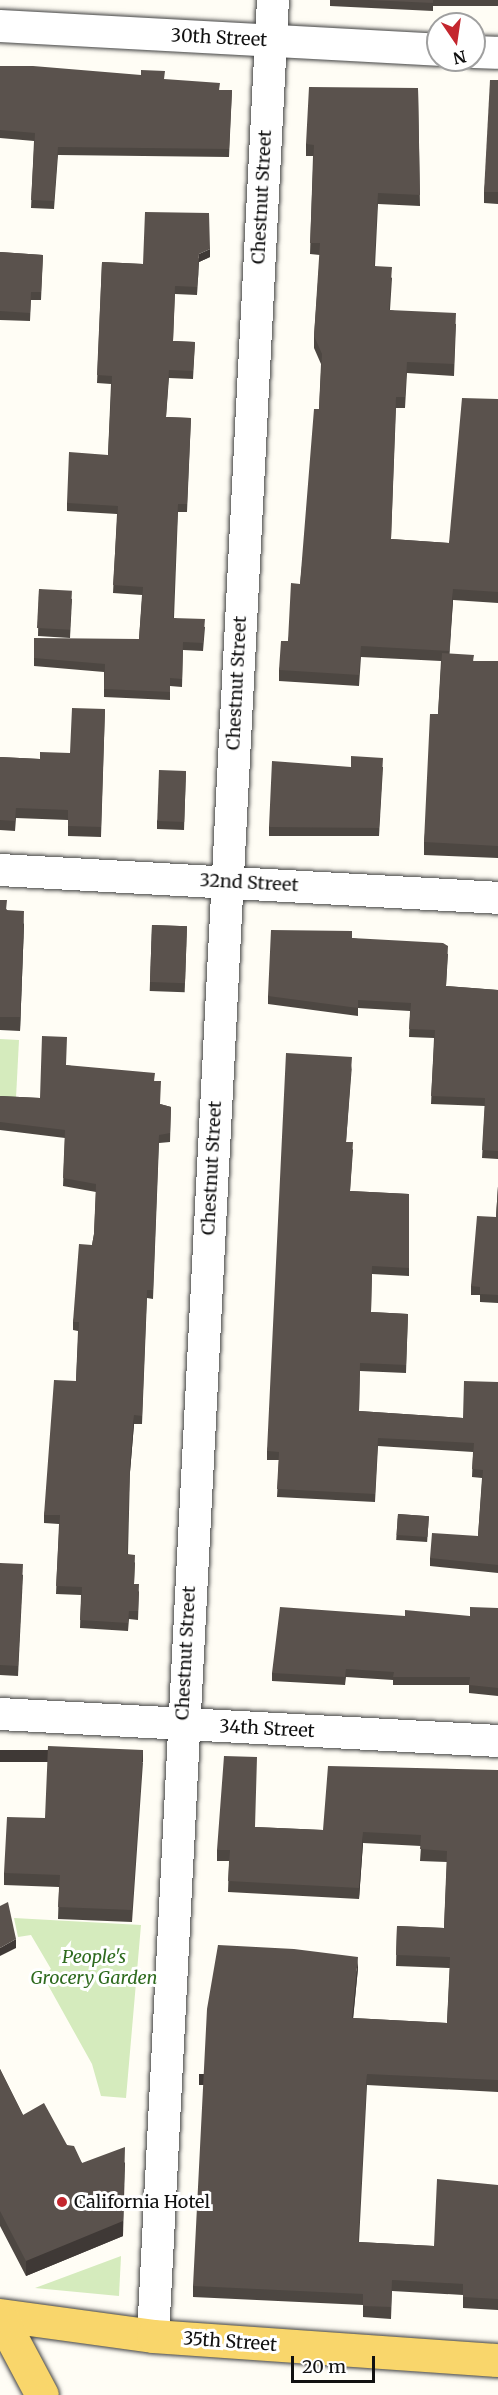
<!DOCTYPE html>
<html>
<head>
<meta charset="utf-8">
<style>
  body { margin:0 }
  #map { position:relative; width:498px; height:2395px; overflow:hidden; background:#fffdf5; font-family:Merriweather,serif }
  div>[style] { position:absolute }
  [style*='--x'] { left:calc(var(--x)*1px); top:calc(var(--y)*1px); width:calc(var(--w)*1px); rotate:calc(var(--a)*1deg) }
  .green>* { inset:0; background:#d5ebbd }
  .roads { filter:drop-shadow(0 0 2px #444) drop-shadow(0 0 2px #444) }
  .minor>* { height:32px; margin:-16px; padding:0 16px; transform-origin:16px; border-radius:16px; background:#fff }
  .major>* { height:33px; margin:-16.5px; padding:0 16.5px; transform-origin:16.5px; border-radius:16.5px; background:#f9d66b }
  .wall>* { inset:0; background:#4d4742; transform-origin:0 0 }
  .shaded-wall>* { inset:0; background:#3f3936; transform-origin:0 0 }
  .building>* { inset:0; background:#5a524d; transform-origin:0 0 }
  .dots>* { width:16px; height:16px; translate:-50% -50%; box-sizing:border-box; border:3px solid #fff; border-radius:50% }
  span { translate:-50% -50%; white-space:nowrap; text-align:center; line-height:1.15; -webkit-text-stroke:6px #fff; paint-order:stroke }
  .street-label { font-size:18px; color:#111 }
  .park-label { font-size:18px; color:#2f6b1f; font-style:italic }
  .poi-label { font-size:18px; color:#111 }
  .left { translate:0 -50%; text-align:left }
  .north { position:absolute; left:426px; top:12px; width:60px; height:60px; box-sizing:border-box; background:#fff; border:2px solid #a0a0a0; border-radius:50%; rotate:167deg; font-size:16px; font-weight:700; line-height:24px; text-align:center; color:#111 }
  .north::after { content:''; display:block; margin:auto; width:21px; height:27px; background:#c4262e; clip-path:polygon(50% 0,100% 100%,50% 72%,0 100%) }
  .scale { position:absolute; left:291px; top:2356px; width:84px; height:27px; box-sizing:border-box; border:3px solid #111; border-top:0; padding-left:8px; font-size:18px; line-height:21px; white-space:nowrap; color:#111; -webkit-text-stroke:4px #fff; paint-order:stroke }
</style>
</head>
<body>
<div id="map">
  <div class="green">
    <div style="clip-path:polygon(0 1039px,19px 1040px,16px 1098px,0 1097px)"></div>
    <div style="clip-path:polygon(14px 1918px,141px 1925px,126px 2098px,101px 2096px,92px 2064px,43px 1976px,51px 1969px,31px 1935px,18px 1937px)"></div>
    <div style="clip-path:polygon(121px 2256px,119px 2296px,35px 2288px)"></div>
  </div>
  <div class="roads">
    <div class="minor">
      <div style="--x:0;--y:26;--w:439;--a:3.1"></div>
      <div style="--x:474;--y:52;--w:24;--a:2"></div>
      <div style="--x:0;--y:870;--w:499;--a:3.2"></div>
      <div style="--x:0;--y:1714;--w:499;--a:3.1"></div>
      <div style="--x:153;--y:2336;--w:2339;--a:-87.06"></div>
    </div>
    <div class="major">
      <div style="--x:0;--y:2315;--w:154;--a:7.8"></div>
      <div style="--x:153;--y:2336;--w:346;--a:4"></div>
      <div style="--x:0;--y:2316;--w:89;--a:62"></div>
    </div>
  </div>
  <div class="wall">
    <div style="clip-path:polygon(330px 0,498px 0,498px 6px,433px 6px,433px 11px,330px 6px)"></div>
    <div style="clip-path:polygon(0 66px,165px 80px,220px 90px,232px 90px,229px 157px,58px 155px,54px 209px,31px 208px,34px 141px,0 138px)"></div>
    <div style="clip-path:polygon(498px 80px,498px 204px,484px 203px,484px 192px)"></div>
    <div style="clip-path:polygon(418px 88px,420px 206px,378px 204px,375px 266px,392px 278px,390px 310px,456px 324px,454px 376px,407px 373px,405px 408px,396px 408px,391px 539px,449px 543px,498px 399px,498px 603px,453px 600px,449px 654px,474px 661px,498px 661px,498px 858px,424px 855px,424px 842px,438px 714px,441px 661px,361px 657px,359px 686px,279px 681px,279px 670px,288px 641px,300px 584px,319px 409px,321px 364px,314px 348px,314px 336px,320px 255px,310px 254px,313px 156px,306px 156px,306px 144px)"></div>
    <div style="clip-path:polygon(0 252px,43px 255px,41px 300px,31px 300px,30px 321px,0 320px)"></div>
    <div style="clip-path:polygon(210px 257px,199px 262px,197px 295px,175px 294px,173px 341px,195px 342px,193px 379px,169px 378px,166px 417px,191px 418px,187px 512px,178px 512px,174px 618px,205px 627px,203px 651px,183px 650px,182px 687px,170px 686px,170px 700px,104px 697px,104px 672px,34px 666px,34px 658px,139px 639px,142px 595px,113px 593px,117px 514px,67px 511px,67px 503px,108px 455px,111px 384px,97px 383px,102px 262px,143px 264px)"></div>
    <div style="clip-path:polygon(39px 589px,72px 599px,70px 638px,38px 636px)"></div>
    <div style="clip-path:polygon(105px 709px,101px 837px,68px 836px,68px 820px,16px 818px,15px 831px,0 830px,0 757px,40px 759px,70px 753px)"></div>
    <div style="clip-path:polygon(351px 767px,383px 767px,379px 836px,269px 836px,269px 827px)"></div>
    <div style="clip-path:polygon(186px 771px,184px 830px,157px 829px,157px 821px)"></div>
    <div style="clip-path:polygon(0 900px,7px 910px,24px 924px,20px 1031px,0 1030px)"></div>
    <div style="left:152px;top:925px;width:35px;height:66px;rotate:2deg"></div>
    <div style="clip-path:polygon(352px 938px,448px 954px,446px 986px,498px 990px,498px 1159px,482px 1158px,485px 1106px,431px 1104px,434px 1038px,409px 1037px,410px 1011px,358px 1008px,358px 1016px,268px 1004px,268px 996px)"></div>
    <div style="clip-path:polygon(66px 1065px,155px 1081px,160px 1104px,171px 1107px,170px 1142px,159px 1143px,153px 1299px,147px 1298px,142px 1424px,134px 1424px,130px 1472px,128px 1554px,135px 1563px,134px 1584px,139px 1592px,138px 1620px,129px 1619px,128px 1631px,80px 1628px,81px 1595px,56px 1594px,59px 1524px,44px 1523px,44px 1515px,76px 1381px,78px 1331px,73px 1330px,73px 1322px,92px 1245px,94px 1234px,96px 1192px,63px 1186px,65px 1138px,0 1130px,0 1096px,40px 1098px)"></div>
    <div style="clip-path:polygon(352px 1065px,346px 1142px,353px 1150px,350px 1191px,409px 1194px,409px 1276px,372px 1274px,371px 1312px,408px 1314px,406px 1373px,360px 1371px,359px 1411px,463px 1418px,498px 1382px,498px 1573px,430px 1566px,430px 1558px,478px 1536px,482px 1478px,472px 1477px,473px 1452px,378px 1446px,375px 1502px,277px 1497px,279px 1460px,267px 1460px,267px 1451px)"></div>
    <div style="clip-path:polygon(498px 1186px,498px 1303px,480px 1302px,480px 1295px,471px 1295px,471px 1286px,496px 1217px)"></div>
    <div style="left:398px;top:1514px;width:31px;height:26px;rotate:4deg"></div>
    <div style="clip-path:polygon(0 1563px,23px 1575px,18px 1676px,0 1675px)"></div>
    <div style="clip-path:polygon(498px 1608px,498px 1696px,469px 1693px,469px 1685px,393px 1685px,393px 1680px,346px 1677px,345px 1685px,272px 1681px,272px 1673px,405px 1616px,470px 1616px)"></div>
    <div style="clip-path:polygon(143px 1762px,132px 1922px,58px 1919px,59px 1887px,4px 1885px,4px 1873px,45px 1818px)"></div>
    <div style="clip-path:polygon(498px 1770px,498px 2092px,367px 2085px,359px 2242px,434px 2246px,498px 2185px,498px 2310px,463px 2308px,463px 2295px,392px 2291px,391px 2319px,363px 2317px,363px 2305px,193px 2297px,193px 2286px,358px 1968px,353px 2018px,447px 2023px,450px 1968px,396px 1966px,397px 1926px,444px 1928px,447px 1862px,420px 1861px,421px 1846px,363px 1843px,359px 1899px,228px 1892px,229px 1861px,217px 1861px,217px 1850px,255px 1827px,323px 1830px)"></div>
    <div style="clip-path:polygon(0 2069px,23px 2115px,67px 2145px,82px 2163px,123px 2236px,26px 2276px,0 2226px)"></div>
  </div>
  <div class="shaded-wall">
    <div style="clip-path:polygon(210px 249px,210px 257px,199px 262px,197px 295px,199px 254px)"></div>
    <div style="clip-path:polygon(453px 589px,453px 600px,449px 662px,449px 651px)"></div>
    <div style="clip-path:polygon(24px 911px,24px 924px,20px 1031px,20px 1017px)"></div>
    <div style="clip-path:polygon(134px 1415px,134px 1424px,130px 1472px,130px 1463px)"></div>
    <div style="left:143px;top:1750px;width:12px;height:160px;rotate:90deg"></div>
    <div style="clip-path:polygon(363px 1832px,363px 1843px,359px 1899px,359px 1888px)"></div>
    <div style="clip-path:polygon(16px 1939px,16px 1948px,0 1956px,0 1948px)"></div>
    <div style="clip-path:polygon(358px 1957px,358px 1968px,352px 2030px,352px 2018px)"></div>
    <div style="left:367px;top:2074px;width:11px;height:168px;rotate:90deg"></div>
    <div style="clip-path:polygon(125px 2162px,123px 2236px,26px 2276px,26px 2261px)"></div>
  </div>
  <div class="building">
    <div style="clip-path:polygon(368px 0,433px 0,433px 3px)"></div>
    <div style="clip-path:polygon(0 66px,33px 66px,141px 75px,141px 70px,165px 71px,164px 79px,220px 83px,219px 90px,232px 90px,229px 149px,58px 147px,54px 201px,31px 200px,35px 133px,0 130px)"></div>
    <div style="clip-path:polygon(490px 80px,498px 80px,498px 192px,484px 192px)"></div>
    <div style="clip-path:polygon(309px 87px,418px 88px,420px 195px,378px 193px,374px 266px,392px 267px,389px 310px,456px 313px,454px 364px,407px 362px,405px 397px,396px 397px,391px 539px,449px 543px,462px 398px,498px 399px,498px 592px,453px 589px,449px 651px,361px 646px,359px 675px,279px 670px,281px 641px,288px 641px,291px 583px,300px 584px,314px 409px,319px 409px,322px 354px,314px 336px,320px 243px,310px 243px,314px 145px,306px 144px)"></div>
    <div style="clip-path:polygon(145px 212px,209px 213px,210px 249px,199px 254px,197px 287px,175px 286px,173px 341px,195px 342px,193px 371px,169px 370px,166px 417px,191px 418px,187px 504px,178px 504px,173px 618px,205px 619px,203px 643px,183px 642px,182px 679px,170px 678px,170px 692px,104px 689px,105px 664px,34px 658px,34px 638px,139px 639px,143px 587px,113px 585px,118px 506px,67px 503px,69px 452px,108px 455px,112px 376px,97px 375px,102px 262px,143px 264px)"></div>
    <div style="clip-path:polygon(0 252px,43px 255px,41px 292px,31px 292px,30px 313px,0 311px)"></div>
    <div style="left:39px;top:589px;width:33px;height:39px;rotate:3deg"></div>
    <div style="clip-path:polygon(442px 653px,474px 655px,473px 661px,498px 661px,498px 846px,424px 842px,430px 714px,438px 714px)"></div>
    <div style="clip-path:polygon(72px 708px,105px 709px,101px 827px,68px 826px,68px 810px,16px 808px,15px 821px,0 820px,0 757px,40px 759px,40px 752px,70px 753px)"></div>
    <div style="clip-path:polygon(351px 756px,383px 758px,379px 828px,269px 827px,272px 761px,351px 767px)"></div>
    <div style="left:159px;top:770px;width:27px;height:51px;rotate:2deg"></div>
    <div style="clip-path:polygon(0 900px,7px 900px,6px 910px,24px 911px,20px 1017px,0 1017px)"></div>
    <div style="left:152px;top:925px;width:35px;height:57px;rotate:2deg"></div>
    <div style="clip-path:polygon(271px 930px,352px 931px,352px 938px,443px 943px,448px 946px,446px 986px,498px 990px,498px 1151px,482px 1150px,485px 1098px,431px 1096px,435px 1030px,409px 1029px,411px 1003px,358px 1000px,358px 1008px,268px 996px)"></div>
    <div style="clip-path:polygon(42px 1036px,67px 1037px,66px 1065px,155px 1073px,154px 1081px,161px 1081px,160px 1104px,171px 1107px,170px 1133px,159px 1135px,153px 1290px,147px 1290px,142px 1416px,134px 1415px,130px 1463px,127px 1554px,135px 1555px,134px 1584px,139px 1584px,138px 1611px,129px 1611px,128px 1623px,80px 1620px,82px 1587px,56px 1586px,60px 1515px,44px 1515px,54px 1380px,76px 1381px,79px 1322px,73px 1322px,79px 1244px,92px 1245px,94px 1234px,96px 1184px,63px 1178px,65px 1130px,0 1122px,0 1096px,40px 1098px)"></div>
    <div style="clip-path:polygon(286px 1053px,352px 1057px,346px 1142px,353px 1142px,350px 1191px,409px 1194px,409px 1268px,372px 1266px,371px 1312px,408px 1314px,406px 1365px,360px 1363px,359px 1411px,463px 1418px,464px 1381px,498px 1382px,498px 1565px,430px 1558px,432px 1533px,478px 1536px,483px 1470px,472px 1469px,474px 1443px,378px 1438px,375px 1494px,277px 1489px,279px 1452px,267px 1451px)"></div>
    <div style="clip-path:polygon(498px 1186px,498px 1295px,480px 1294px,480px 1287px,471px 1286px,477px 1216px,496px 1217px)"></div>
    <div style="left:398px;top:1514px;width:31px;height:21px;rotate:4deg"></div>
    <div style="clip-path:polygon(0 1563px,23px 1564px,18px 1666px,0 1665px)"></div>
    <div style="clip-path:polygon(280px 1607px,405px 1616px,405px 1610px,470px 1616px,470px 1607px,498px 1608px,498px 1688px,469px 1685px,470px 1677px,393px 1677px,394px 1672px,346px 1669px,345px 1677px,272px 1673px)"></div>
    <div style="clip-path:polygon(48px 1746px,143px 1750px,132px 1910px,58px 1907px,60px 1875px,4px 1873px,7px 1817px,45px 1818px)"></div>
    <div style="clip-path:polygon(224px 1756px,257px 1757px,255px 1827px,323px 1830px,328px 1766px,498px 1770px,498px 2080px,367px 2074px,358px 2242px,434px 2246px,437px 2179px,498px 2185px,498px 2299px,463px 2297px,463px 2284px,392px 2280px,391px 2307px,363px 2306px,363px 2294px,193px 2286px,207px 2009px,218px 1945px,294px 1949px,358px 1957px,352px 2018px,447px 2023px,450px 1957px,396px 1955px,397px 1926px,444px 1928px,447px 1851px,420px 1849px,421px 1835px,363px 1832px,359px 1888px,228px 1881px,230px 1850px,217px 1850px)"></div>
    <div style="clip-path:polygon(8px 1902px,16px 1939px,0 1948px,0 1906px)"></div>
    <div style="clip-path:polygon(0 2069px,23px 2115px,44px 2103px,67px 2145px,74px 2146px,82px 2163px,125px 2147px,123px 2221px,26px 2261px,0 2211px)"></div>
  </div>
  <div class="dots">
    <div style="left:62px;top:2202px;background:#c4262e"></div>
  </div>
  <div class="street-label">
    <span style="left:219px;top:38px;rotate:3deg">30th Street</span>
    <span style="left:262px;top:197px;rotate:-87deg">Chestnut Street</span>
    <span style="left:237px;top:683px;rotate:-87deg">Chestnut Street</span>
    <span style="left:249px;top:883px;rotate:3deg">32nd Street</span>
    <span style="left:212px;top:1168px;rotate:-87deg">Chestnut Street</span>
    <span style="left:186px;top:1653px;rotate:-87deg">Chestnut Street</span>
    <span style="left:267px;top:1729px;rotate:3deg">34th Street</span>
    <span style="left:230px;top:2342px;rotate:4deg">35th Street</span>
  </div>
  <div class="park-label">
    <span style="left:94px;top:1968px">People's<br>Grocery Garden</span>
  </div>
  <div class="poi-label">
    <span class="left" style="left:74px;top:2202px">California Hotel</span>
  </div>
  <div class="north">N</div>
  <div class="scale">20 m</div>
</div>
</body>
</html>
